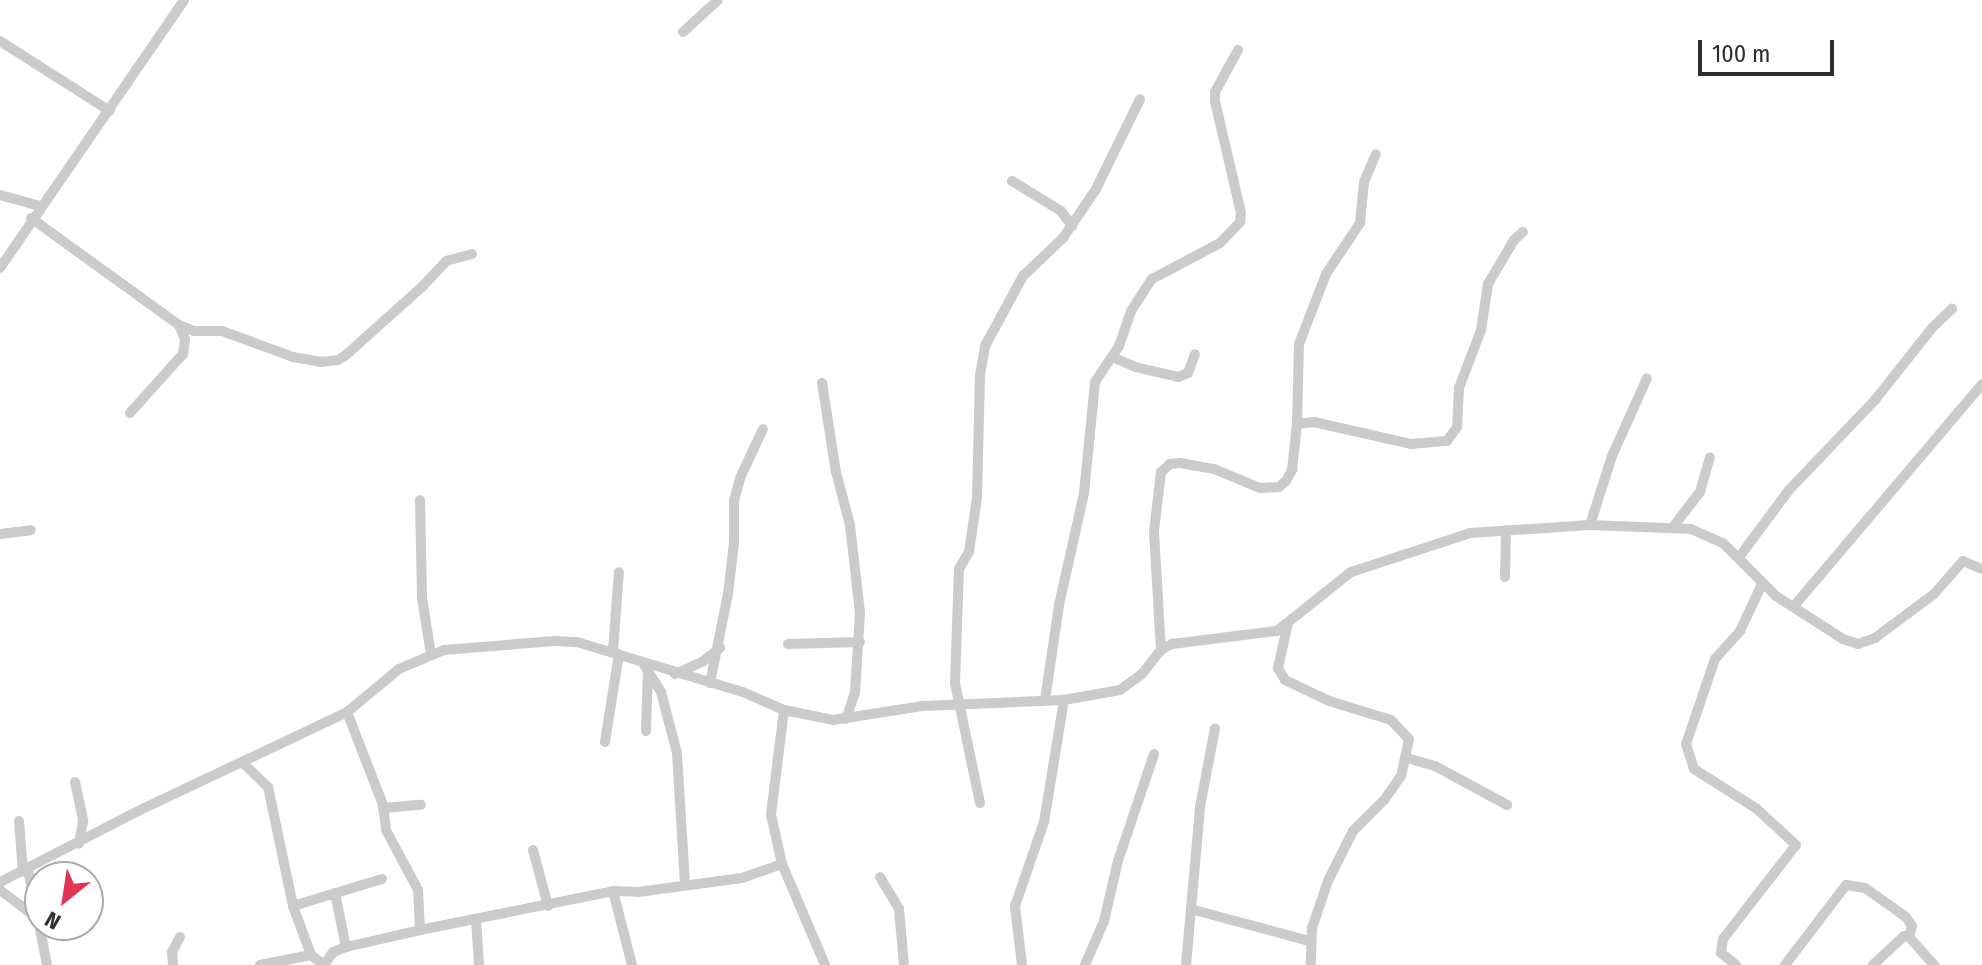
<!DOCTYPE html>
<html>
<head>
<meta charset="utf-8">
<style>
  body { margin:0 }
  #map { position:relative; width:1982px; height:965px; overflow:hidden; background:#fff; font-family:"Fira Sans Condensed",sans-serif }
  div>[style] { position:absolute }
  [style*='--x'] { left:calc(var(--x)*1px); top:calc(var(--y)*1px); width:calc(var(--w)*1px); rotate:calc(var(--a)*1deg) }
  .minor>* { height:10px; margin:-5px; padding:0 5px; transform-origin:5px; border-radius:5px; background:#cbcbcb }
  span { translate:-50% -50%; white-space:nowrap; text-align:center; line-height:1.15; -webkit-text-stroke:8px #fff; paint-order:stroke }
  .north { position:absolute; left:24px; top:861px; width:80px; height:80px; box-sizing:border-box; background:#fff; border:2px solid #ababab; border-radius:50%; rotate:210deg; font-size:22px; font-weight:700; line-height:32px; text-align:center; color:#2e2e2e }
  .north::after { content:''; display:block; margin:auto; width:28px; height:36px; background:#e13553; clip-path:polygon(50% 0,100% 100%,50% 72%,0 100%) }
  .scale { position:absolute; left:1698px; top:40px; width:136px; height:36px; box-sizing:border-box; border:4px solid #2e2e2e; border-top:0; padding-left:10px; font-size:24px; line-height:28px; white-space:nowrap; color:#2e2e2e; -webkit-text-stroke:6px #fff; paint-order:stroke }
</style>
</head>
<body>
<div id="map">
  <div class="minor">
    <div style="--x:683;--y:32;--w:47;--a:-42.4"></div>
    <div style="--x:0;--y:41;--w:130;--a:32.5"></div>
    <div style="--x:1012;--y:181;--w:57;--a:31.5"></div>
    <div style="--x:1061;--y:211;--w:19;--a:54"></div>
    <div style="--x:0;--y:195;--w:41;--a:15.4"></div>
    <div style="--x:31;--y:218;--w:183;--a:35.9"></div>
    <div style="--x:179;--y:325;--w:16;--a:22"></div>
    <div style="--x:194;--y:331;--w:28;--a:0"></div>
    <div style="--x:222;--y:331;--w:76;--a:20.1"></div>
    <div style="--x:293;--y:357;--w:27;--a:10"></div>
    <div style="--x:320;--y:362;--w:18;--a:-6"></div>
    <div style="--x:338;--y:360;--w:9;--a:-32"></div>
    <div style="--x:346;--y:355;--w:103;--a:-41.9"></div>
    <div style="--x:423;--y:286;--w:34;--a:-47"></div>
    <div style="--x:446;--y:261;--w:27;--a:-15"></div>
    <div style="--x:0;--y:268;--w:325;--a:-55.5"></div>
    <div style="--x:1112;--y:357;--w:25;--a:23"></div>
    <div style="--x:1135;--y:367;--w:44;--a:13.1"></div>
    <div style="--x:1178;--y:377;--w:11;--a:-22"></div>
    <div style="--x:1188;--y:373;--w:20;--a:-70"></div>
    <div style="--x:822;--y:383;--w:90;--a:81.1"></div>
    <div style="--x:836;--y:472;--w:55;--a:75.2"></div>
    <div style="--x:850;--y:525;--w:89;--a:83.5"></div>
    <div style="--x:860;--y:613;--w:79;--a:93.6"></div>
    <div style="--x:855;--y:692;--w:28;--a:108"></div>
    <div style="--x:130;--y:413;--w:79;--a:-48.1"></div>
    <div style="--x:183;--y:354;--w:15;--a:-82"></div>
    <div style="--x:185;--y:339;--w:15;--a:-113"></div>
    <div style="--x:1297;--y:424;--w:17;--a:-7"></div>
    <div style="--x:1314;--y:422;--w:99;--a:12.8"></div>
    <div style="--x:1411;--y:444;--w:36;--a:-5"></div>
    <div style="--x:1447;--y:441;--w:17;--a:-54"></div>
    <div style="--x:1457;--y:427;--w:39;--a:-87"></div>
    <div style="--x:1459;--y:388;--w:62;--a:-69.2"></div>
    <div style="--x:1481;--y:330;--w:47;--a:-81.3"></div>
    <div style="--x:1488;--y:284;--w:51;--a:-59.4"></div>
    <div style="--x:1514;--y:240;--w:12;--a:-42"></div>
    <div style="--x:420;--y:500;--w:98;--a:88.8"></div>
    <div style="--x:422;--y:598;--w:57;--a:80.9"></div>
    <div style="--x:1590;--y:525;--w:72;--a:-72.3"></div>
    <div style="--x:1612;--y:456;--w:85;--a:-65.8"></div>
    <div style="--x:1673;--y:527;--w:44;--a:-52.4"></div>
    <div style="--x:1700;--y:492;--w:36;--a:-74"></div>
    <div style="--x:0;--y:534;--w:31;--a:-7"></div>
    <div style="--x:1740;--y:556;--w:82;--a:-53.4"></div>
    <div style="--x:1789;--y:490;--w:124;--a:-46.3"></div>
    <div style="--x:1875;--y:400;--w:92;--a:-51.6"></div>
    <div style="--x:1932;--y:328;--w:28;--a:-44"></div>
    <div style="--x:1505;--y:577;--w:47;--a:-88.8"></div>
    <div style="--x:1794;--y:606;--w:291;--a:-49.7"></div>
    <div style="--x:1288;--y:623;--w:46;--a:102.5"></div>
    <div style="--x:1278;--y:668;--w:14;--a:60"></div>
    <div style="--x:1285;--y:680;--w:49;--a:25.5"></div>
    <div style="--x:1329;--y:701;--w:65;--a:17"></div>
    <div style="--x:1391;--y:720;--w:26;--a:47"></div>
    <div style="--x:1409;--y:739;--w:38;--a:102"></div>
    <div style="--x:1401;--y:776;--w:29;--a:125"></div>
    <div style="--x:1384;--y:800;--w:44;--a:135"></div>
    <div style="--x:1353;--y:831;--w:56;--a:116.6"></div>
    <div style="--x:1328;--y:881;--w:50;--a:108.8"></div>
    <div style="--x:1312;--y:928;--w:37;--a:92"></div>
    <div style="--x:788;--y:644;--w:72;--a:-1.6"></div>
    <div style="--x:1161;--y:650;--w:119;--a:-93.4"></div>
    <div style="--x:1154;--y:531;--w:59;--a:-83.2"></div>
    <div style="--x:1161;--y:472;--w:12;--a:-42"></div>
    <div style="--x:1170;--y:464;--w:10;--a:-6"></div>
    <div style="--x:1180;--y:463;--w:35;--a:10"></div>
    <div style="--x:1214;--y:469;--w:50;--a:22.4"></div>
    <div style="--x:1260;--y:488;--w:19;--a:-3"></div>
    <div style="--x:1279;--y:487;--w:9;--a:-41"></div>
    <div style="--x:1286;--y:481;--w:13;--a:-61"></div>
    <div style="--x:1292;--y:470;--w:46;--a:-83.8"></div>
    <div style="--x:1297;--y:424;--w:80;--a:-88.6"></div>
    <div style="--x:1299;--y:344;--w:75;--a:-68.9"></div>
    <div style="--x:1326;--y:274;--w:61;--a:-56.3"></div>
    <div style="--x:1360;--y:223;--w:41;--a:-84.4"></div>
    <div style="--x:1364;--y:182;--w:30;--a:-67"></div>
    <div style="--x:613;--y:651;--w:79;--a:-85.7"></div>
    <div style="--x:643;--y:663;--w:34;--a:58"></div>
    <div style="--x:661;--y:692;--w:63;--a:75.3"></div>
    <div style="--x:677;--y:753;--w:132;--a:86.5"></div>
    <div style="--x:675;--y:674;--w:30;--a:-24"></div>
    <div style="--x:702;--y:662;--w:23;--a:-38"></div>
    <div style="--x:710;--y:683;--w:91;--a:-78.6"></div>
    <div style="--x:728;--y:594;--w:51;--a:-83.3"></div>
    <div style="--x:734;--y:543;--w:42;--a:-90"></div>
    <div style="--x:734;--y:501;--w:24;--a:-75"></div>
    <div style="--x:740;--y:478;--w:54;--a:-64.9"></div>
    <div style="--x:1045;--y:700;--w:96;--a:-81.6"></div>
    <div style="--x:1059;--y:605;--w:115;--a:-77.4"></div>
    <div style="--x:1084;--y:493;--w:112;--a:-84.3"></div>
    <div style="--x:1095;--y:382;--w:43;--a:-56.3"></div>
    <div style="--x:1119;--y:346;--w:37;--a:-71"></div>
    <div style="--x:1131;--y:311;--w:38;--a:-57"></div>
    <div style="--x:1152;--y:279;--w:77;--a:-27.9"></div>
    <div style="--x:1220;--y:243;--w:29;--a:-46"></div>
    <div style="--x:1240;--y:222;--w:9;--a:-84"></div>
    <div style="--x:1241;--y:213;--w:115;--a:-103.1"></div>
    <div style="--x:1215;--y:101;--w:9;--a:-90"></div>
    <div style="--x:1215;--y:92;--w:48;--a:-61.3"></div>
    <div style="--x:784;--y:710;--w:106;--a:97.1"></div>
    <div style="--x:771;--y:815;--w:50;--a:77.3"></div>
    <div style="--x:782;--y:864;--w:110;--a:66.9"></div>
    <div style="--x:347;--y:712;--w:100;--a:68.8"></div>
    <div style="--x:383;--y:805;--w:25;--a:83"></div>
    <div style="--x:386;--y:830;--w:68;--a:61.9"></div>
    <div style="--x:418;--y:890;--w:40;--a:87.1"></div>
    <div style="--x:646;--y:731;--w:60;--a:-88.1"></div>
    <div style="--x:605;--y:742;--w:89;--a:-81"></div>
    <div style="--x:1407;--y:758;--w:29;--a:16"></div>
    <div style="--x:1435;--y:766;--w:82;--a:28.4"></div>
    <div style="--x:242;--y:762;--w:36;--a:44"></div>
    <div style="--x:268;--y:787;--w:122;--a:78.1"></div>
    <div style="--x:293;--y:906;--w:52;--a:69.8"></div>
    <div style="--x:311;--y:955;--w:16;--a:38"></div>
    <div style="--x:75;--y:782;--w:40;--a:78"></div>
    <div style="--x:83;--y:821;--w:23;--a:100"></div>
    <div style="--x:980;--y:803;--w:123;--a:-101.8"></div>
    <div style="--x:955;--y:683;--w:114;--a:-88"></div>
    <div style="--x:959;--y:569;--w:20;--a:-60"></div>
    <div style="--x:969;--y:552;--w:55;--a:-81.6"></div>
    <div style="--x:977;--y:498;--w:123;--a:-88.6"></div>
    <div style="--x:980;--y:375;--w:29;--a:-80"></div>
    <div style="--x:985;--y:346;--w:80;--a:-61.5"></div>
    <div style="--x:1023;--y:276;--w:55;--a:-43.5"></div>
    <div style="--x:1063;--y:238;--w:59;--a:-56"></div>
    <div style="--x:1096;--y:189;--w:100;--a:-63.9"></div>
    <div style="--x:383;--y:808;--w:38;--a:-5"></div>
    <div style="--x:19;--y:821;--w:51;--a:85.5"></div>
    <div style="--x:533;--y:850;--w:58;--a:75"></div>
    <div style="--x:28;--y:870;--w:50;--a:78.5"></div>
    <div style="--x:880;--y:877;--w:37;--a:59"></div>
    <div style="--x:899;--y:909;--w:56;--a:84.9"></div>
    <div style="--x:0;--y:882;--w:155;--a:-27.2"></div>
    <div style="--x:138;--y:811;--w:231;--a:-25.3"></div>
    <div style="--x:347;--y:712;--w:67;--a:-39.6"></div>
    <div style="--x:399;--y:669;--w:49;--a:-22.9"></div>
    <div style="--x:444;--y:650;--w:111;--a:-4.6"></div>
    <div style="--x:555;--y:641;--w:22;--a:3"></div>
    <div style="--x:577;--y:642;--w:173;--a:16.8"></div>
    <div style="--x:743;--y:692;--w:45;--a:23.7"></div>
    <div style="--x:784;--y:710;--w:50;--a:11.5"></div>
    <div style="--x:833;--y:720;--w:90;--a:-8.9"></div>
    <div style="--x:922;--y:706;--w:142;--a:-2.4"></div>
    <div style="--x:1064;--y:700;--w:57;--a:-10.1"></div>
    <div style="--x:1120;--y:690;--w:27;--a:-36"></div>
    <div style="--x:1142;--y:674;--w:31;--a:-52"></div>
    <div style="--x:1161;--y:650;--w:13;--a:-29"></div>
    <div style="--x:1172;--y:644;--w:106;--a:-7.1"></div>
    <div style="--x:1277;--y:631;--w:95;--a:-38.6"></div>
    <div style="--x:1351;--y:572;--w:125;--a:-18.1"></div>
    <div style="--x:1470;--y:533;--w:120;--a:-3.8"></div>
    <div style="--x:1590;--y:525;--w:101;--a:2.3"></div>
    <div style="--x:1691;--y:529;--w:35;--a:24"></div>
    <div style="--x:1723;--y:543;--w:75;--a:45"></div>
    <div style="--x:1776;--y:596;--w:80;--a:32.7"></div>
    <div style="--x:1843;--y:639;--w:16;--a:18"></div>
    <div style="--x:1858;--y:644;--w:18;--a:-19"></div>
    <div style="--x:1875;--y:638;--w:74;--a:-36.7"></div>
    <div style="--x:1934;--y:594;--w:44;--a:-48.7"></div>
    <div style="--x:1963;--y:561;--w:21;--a:23"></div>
    <div style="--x:0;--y:890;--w:48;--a:37.3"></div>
    <div style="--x:38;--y:919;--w:47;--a:78.9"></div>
    <div style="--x:613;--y:891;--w:76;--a:75.6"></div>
    <div style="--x:335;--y:893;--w:55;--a:78.5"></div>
    <div style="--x:293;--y:906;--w:93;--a:-16.9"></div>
    <div style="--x:1194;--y:910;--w:120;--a:15"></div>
    <div style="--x:476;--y:919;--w:46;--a:86.3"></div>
    <div style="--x:173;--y:965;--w:13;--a:-94"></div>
    <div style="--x:172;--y:952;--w:17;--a:-62"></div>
    <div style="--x:260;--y:965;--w:52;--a:-11.1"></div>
    <div style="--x:324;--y:965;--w:16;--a:-55"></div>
    <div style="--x:333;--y:952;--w:14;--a:-21"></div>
    <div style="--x:346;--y:947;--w:76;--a:-12.9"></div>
    <div style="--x:420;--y:930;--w:197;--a:-11.4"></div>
    <div style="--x:613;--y:891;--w:25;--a:2"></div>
    <div style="--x:638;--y:892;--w:105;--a:-7.7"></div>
    <div style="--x:742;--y:878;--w:42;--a:-19.3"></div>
    <div style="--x:1022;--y:965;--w:59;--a:-96.8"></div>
    <div style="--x:1015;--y:906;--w:89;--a:-71"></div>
    <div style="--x:1044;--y:822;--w:124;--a:-80.7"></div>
    <div style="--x:1085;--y:965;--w:48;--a:-66.6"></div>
    <div style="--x:1104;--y:921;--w:62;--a:-76.9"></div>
    <div style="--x:1118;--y:861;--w:113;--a:-71.4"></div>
    <div style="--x:1186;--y:965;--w:159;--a:-84.9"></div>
    <div style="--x:1200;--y:807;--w:80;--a:-79.2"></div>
    <div style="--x:1736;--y:965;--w:19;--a:-141"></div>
    <div style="--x:1721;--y:953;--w:14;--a:-82"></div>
    <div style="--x:1723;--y:939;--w:119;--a:-52.2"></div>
    <div style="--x:1796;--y:845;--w:53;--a:-137.3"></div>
    <div style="--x:1757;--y:809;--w:75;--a:-147.6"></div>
    <div style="--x:1694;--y:769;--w:26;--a:-108"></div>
    <div style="--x:1686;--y:744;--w:90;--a:-71.2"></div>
    <div style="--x:1715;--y:659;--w:38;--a:-48"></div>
    <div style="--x:1740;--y:631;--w:52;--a:-64.9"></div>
    <div style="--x:1785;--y:965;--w:101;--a:-52.7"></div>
    <div style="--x:1846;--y:885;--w:19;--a:9"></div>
    <div style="--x:1865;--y:888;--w:50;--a:35.3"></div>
    <div style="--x:1906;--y:917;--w:11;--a:56"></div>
    <div style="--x:1912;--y:926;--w:11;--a:105"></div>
    <div style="--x:1873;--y:965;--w:42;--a:-43.1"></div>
    <div style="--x:1904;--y:936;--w:5;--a:11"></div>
    <div style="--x:1909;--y:937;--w:38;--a:48"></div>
  </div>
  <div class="north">N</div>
  <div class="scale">100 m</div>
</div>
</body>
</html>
